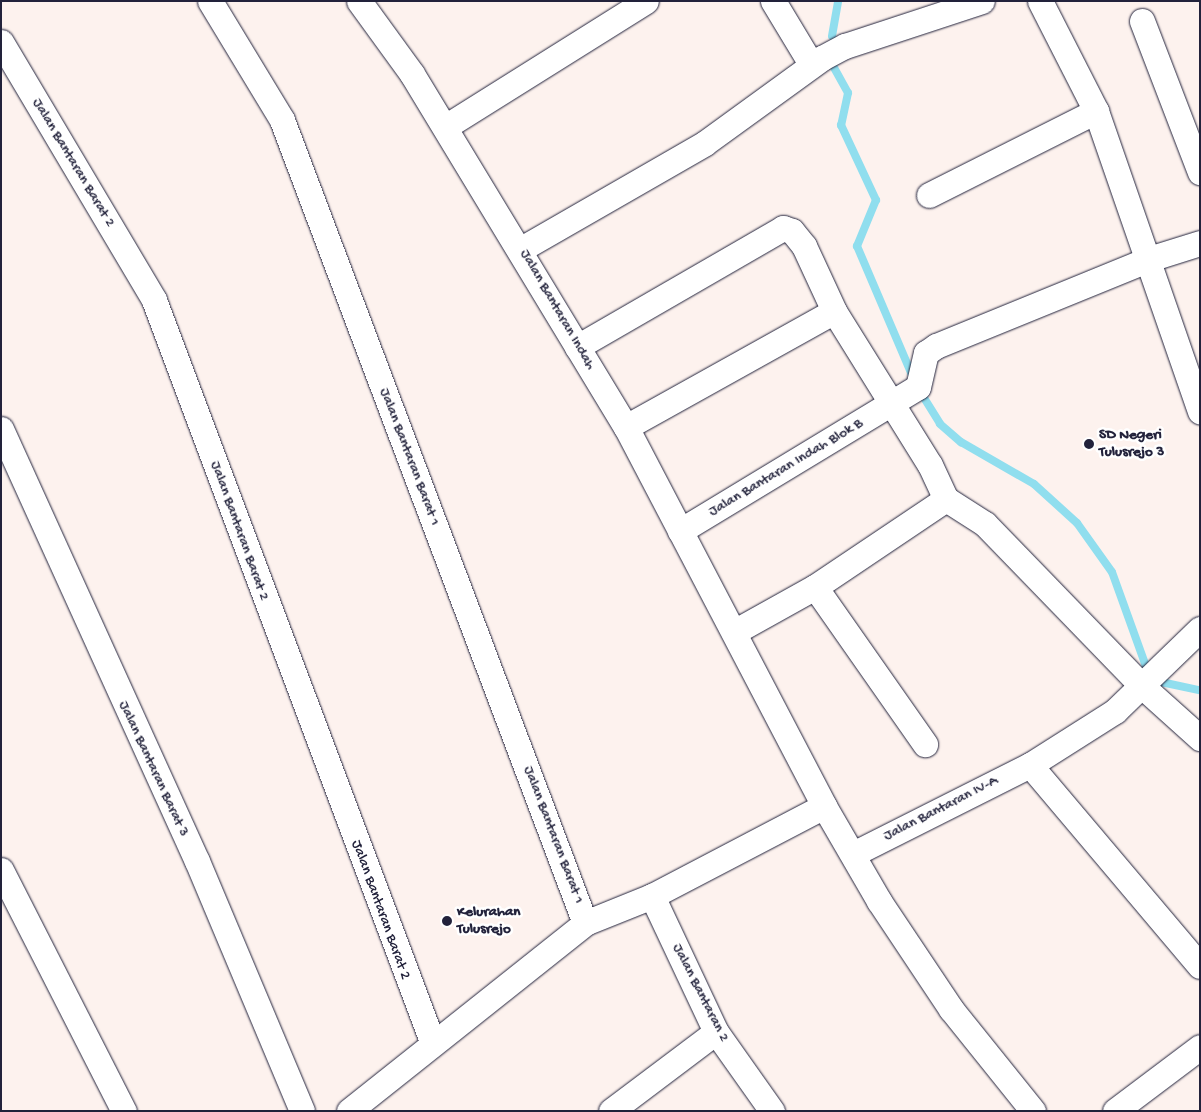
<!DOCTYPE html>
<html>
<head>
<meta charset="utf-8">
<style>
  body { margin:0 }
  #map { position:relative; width:1201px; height:1112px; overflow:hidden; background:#fdf2ee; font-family:"Gochi Hand",sans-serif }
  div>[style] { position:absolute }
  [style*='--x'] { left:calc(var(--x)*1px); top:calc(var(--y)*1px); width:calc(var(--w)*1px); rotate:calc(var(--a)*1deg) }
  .stream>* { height:8px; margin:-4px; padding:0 4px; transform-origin:4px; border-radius:4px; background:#90deee }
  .roads { filter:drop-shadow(0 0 1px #22223b) drop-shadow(0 0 1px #22223b) }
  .minor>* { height:25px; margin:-12.5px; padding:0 12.5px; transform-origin:12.5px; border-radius:12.5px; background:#fff }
  .dots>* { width:14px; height:14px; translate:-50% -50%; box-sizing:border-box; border:2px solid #fff; border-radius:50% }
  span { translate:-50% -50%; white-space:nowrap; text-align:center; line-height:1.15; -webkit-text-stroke:5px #fff; paint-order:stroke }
  .street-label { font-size:15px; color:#22223b }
  .poi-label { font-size:15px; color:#22223b; font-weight:700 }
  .left { translate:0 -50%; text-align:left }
  .frame { position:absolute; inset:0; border:2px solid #22223b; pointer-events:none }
</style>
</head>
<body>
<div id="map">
  <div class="stream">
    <div style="--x:832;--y:36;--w:36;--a:-80"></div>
    <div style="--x:832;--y:64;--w:33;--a:61"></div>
    <div style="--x:848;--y:93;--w:33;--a:102"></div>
    <div style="--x:841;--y:125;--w:83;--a:65"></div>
    <div style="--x:876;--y:200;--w:50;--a:112.4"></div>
    <div style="--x:857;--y:246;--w:142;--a:66.9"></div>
    <div style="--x:921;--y:393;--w:36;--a:58"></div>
    <div style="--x:940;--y:424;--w:28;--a:41"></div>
    <div style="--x:961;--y:442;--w:84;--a:29.9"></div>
    <div style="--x:1034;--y:484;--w:58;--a:42.2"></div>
    <div style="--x:1077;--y:523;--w:60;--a:54.5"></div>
    <div style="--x:1112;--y:572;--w:103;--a:70.2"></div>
    <div style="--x:1147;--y:669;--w:19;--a:43"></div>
    <div style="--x:1161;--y:682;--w:40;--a:12"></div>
  </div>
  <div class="roads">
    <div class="minor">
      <div style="--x:210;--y:1;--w:139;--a:58.8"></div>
      <div style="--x:282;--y:120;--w:858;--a:69.33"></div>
      <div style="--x:359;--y:1;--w:90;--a:54"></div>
      <div style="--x:412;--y:74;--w:413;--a:58.8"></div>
      <div style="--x:626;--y:427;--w:428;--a:62.4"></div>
      <div style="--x:824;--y:806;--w:110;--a:59.9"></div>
      <div style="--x:879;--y:901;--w:130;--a:56.3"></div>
      <div style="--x:951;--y:1009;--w:131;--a:51.2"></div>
      <div style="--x:773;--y:1;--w:74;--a:58.9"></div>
      <div style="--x:1040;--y:1;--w:123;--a:63"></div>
      <div style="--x:1096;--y:111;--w:318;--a:70.9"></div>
      <div style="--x:1142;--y:21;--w:162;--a:69"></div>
      <div style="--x:1;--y:42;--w:300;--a:59.3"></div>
      <div style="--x:154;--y:300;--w:791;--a:69.44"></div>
      <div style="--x:445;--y:127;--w:237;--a:-32.1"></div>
      <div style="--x:929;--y:195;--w:187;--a:-26.7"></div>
      <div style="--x:521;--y:249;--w:212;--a:-29.9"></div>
      <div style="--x:705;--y:143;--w:145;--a:-36"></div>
      <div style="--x:822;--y:58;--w:26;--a:-28"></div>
      <div style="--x:845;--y:46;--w:144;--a:-18.2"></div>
      <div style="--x:577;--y:347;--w:238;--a:-30"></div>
      <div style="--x:783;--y:228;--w:9;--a:18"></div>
      <div style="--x:792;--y:231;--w:19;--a:51"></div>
      <div style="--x:804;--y:246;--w:72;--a:65.2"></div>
      <div style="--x:834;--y:311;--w:181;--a:58.1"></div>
      <div style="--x:930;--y:465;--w:38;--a:65"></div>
      <div style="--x:946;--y:499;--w:46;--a:32.7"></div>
      <div style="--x:985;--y:524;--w:226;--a:45.9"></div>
      <div style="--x:1142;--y:686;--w:78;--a:41.9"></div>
      <div style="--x:626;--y:427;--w:238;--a:-29.1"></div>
      <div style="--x:1;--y:429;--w:474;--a:65.6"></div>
      <div style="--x:197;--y:861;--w:271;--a:67.2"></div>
      <div style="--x:680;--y:531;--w:278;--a:-31.2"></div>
      <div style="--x:918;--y:387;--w:35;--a:-77"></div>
      <div style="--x:926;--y:353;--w:12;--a:-35"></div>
      <div style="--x:936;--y:346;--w:230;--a:-22.2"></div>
      <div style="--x:1149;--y:259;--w:53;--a:-17.4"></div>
      <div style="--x:815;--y:587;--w:192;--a:55"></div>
      <div style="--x:734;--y:632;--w:93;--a:-29.1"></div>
      <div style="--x:815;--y:587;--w:158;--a:-33.9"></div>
      <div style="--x:1030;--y:765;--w:263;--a:49.8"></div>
      <div style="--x:853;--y:854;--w:198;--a:-26.7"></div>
      <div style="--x:1030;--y:765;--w:101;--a:-32.4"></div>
      <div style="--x:1115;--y:711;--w:118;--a:-44"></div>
      <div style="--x:1;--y:870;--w:271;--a:63"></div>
      <div style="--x:652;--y:896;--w:150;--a:64.8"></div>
      <div style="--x:716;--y:1032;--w:97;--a:54.7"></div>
      <div style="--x:349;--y:1111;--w:302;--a:-38.5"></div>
      <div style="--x:585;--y:923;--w:72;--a:-21.9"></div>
      <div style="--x:652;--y:896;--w:194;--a:-27.6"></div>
      <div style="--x:611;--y:1111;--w:131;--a:-37"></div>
      <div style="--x:1115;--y:1111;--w:106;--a:-37"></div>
    </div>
  </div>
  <div class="dots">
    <div style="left:1089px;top:444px;background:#22223b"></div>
    <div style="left:447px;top:921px;background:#22223b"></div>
  </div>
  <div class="street-label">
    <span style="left:73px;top:163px;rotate:59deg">Jalan Bantaran Barat 2</span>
    <span style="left:557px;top:310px;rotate:60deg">Jalan Bantaran Indah</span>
    <span style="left:409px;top:457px;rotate:69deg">Jalan Bantaran Barat 1</span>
    <span style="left:786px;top:468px;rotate:-31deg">Jalan Bantaran Indah Blok B</span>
    <span style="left:239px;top:531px;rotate:70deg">Jalan Bantaran Barat 2</span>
    <span style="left:153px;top:769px;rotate:65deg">Jalan Bantaran Barat 3</span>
    <span style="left:941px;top:809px;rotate:-27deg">Jalan Bantaran IV-A</span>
    <span style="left:553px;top:835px;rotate:69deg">Jalan Bantaran Barat 1</span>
    <span style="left:380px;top:910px;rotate:70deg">Jalan Bantaran Barat 2</span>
    <span style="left:700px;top:993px;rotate:63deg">Jalan Bantaran 2</span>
  </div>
  <div class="poi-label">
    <span class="left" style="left:1099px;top:444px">SD Negeri<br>Tulusrejo 3</span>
    <span class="left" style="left:457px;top:921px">Kelurahan<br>Tulusrejo</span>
  </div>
  <div class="frame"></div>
</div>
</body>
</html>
